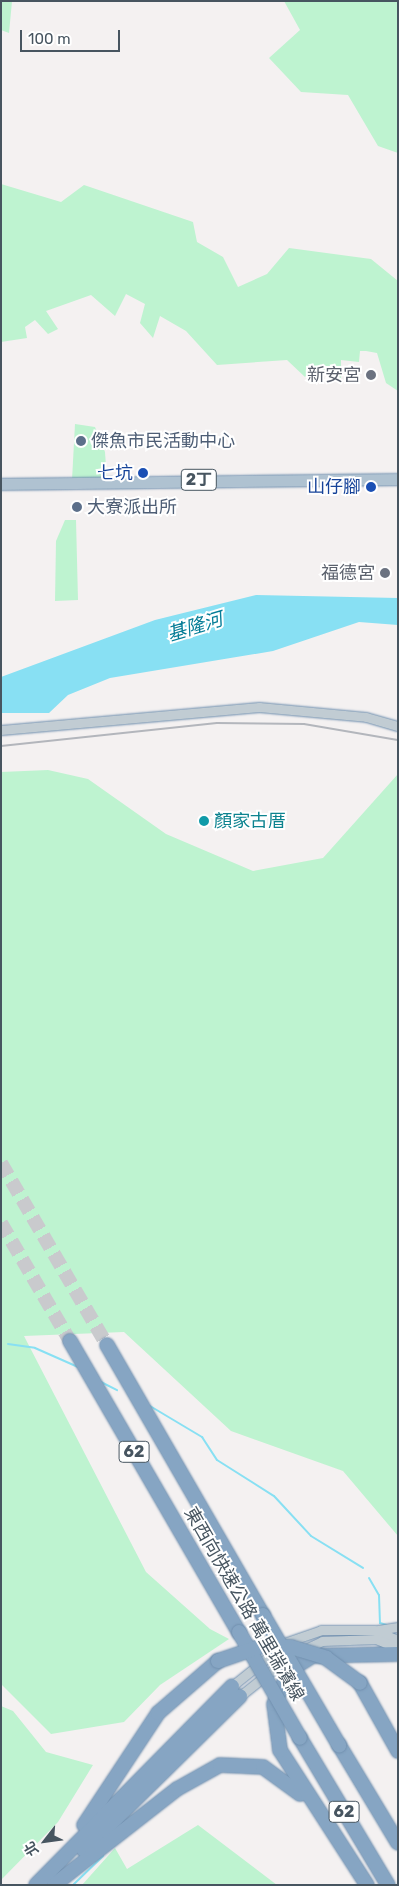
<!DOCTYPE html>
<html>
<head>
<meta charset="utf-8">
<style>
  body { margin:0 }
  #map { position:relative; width:399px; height:1886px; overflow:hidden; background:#f4f1f1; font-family:Rubik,"Noto Sans TC",sans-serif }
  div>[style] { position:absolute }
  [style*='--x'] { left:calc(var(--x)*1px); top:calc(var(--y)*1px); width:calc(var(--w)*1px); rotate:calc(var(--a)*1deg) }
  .green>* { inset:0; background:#bef3d0 }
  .water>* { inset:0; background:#88e0f3 }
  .stream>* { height:2px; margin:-1px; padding:0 1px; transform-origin:1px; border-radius:1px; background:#88e0f3 }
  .highway-tunnel>* { height:14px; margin-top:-7px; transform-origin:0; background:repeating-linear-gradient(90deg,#c9cacd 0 14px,transparent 0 21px) }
  .roads { filter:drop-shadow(0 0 1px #7190af) drop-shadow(0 0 1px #7190af) }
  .minor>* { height:9px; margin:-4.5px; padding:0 4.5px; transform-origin:4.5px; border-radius:4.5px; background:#c1ccd3 }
  .major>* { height:11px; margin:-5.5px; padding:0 5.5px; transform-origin:5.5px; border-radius:5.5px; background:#afc2d1 }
  .highway>* { height:14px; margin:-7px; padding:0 7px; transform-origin:7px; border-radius:7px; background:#86a5c3 }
  .rail>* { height:2px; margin:-1px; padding:0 1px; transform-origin:1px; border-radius:1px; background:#b3b6bc }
  .bridges { filter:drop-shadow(0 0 1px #7190af) drop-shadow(0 0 1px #7190af) }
  .highway-bridge>* { height:14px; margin:-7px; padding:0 7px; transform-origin:7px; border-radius:7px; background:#86a5c3 }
  .dots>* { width:14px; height:14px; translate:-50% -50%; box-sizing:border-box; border:2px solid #fff; border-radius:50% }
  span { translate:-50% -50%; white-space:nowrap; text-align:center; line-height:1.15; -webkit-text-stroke:4px #fff; paint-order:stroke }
  .shield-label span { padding:1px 4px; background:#fff; border:1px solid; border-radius:4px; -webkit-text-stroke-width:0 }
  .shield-label { font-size:16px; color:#475560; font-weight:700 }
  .worship-label { font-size:18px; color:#5b616d }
  .right { translate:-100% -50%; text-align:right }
  .service-label { font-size:18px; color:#4e5e75 }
  .left { translate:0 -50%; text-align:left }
  .transit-label { font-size:18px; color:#164399 }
  .culture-label { font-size:18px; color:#0d838f }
  .street-label { font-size:18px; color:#475560 }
  .water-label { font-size:19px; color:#057d97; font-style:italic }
  .frame { position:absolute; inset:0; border:2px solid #475560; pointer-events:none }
  .north { position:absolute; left:20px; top:1816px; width:50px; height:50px; -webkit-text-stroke:4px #fff; paint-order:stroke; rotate:240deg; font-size:14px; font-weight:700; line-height:20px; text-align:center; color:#475560 }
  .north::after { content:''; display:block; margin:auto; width:18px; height:22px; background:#475560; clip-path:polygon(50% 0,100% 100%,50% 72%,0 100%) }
  .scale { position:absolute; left:20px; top:30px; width:100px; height:22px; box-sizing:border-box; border:2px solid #475560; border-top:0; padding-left:6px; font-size:15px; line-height:18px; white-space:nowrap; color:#475560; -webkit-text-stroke:4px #fff; paint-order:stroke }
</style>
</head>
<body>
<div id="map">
  <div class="green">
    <div style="clip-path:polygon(1px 1px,12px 1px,9px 33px,1px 30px)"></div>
    <div style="clip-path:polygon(284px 1px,398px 1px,398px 153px,378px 146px,348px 95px,301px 92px,269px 58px,300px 30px)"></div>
    <div style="clip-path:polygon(1px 184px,61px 202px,84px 185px,193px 222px,197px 242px,223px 257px,238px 287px,267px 274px,289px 248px,371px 259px,398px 281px,398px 391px,386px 383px,377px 353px,366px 351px,360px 351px,359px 362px,341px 360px,341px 378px,313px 367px,305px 377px,287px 360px,217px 365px,186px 331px,160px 316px,153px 338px,140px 323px,145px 304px,126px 294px,115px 316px,91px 295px,46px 311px,58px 329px,48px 334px,35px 320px,25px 327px,27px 338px,1px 342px)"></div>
    <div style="clip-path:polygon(75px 424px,95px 427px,105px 452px,107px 481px,72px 480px)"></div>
    <div style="clip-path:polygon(65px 520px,76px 520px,78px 600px,55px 601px,56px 541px)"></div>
    <div style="clip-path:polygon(48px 770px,88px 779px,166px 834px,253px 871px,323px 858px,398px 774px,398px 1536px,343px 1471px,231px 1431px,124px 1332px,24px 1336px,146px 1572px,210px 1629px,229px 1639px,160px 1685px,124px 1722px,51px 1734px,1px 1684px,1px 772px)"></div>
    <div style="clip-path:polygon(1px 1706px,13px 1711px,46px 1752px,93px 1765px,58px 1822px,1px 1880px)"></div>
    <div style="clip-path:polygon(198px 1825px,277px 1885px,82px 1885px,115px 1848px,127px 1869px)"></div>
  </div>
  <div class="water">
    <div style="clip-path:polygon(256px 595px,398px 598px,398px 625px,359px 622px,273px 651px,110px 678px,68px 695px,49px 713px,1px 713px,1px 677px,155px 620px)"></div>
  </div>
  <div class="stream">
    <div style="--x:8;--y:1344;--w:27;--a:8"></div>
    <div style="--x:35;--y:1348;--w:47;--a:23.8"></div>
    <div style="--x:101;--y:1382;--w:18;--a:27"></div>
    <div style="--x:150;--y:1406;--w:61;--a:30.8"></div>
    <div style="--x:202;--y:1437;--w:27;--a:57"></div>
    <div style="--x:217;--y:1460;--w:67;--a:32.3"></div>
    <div style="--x:274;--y:1496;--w:54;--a:47.2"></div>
    <div style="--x:311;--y:1536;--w:61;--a:31.6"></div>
    <div style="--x:369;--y:1578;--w:20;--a:60"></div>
    <div style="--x:379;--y:1595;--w:28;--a:88"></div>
    <div style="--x:380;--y:1623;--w:7;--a:16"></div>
    <div style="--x:73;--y:1885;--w:42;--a:-44"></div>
  </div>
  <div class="highway-tunnel">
    <div style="--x:1;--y:1163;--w:211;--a:59.8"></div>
    <div style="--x:1;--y:1223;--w:137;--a:59.7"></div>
  </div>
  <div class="roads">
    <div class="minor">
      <div style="--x:1;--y:730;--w:259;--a:-5.1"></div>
      <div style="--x:259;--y:707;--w:107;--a:5.3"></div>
      <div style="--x:366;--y:717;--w:33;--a:16"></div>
      <div style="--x:378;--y:1630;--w:20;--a:-9"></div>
      <div style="--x:232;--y:1686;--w:70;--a:-38.7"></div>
      <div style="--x:287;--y:1642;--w:36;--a:-19"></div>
      <div style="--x:321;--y:1630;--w:53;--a:0"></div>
      <div style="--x:374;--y:1630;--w:26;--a:23"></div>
      <div style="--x:240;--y:1696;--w:64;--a:-38.7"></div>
      <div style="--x:290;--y:1656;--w:35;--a:-25"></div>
      <div style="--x:322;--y:1641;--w:54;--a:-2.1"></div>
      <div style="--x:376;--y:1639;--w:24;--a:22"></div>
    </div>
    <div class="major">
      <div style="--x:1;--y:484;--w:397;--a:-0.7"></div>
    </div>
    <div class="highway">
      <div style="--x:70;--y:1341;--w:337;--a:59.9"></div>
      <div style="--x:107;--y:1345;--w:312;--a:60"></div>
      <div style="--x:360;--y:1683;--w:78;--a:60.8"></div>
      <div style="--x:300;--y:1738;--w:171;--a:59.1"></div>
      <div style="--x:339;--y:1745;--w:114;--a:59"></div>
      <div style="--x:84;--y:1825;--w:134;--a:-56.5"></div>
      <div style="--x:158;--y:1713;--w:79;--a:-40.9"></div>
      <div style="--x:84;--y:1850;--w:219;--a:-44.6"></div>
      <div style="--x:36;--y:1885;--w:279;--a:-45.4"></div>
      <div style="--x:54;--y:1885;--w:156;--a:-38"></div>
      <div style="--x:177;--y:1789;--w:49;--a:-29.2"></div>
      <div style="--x:220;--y:1765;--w:43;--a:2.7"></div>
      <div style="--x:263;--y:1767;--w:46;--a:36.1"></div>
      <div style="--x:367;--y:1885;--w:161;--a:-122.8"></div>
      <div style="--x:280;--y:1750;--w:46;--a:-97.4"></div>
      <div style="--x:274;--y:1704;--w:38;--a:-65"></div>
      <div style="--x:290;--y:1670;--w:26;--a:-32"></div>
      <div style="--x:312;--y:1656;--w:86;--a:-1.3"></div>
    </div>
  </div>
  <div class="rail">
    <div style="--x:1;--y:746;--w:217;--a:-6.1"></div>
    <div style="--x:217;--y:723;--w:87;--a:0.7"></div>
    <div style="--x:304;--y:724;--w:95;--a:9.7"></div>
  </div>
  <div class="bridges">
    <div class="highway-bridge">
      <div style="--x:263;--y:1615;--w:151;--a:59.7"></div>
      <div style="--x:239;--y:1632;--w:122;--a:60.1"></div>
      <div style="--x:218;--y:1661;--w:46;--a:-18.8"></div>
      <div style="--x:262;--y:1646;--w:29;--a:2"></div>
      <div style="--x:291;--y:1647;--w:37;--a:17"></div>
      <div style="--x:326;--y:1658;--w:42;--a:36.3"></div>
    </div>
  </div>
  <div class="dots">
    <div style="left:371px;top:375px;background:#6b7280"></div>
    <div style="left:81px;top:441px;background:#5c6f8a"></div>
    <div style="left:143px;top:473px;background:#1a4fb4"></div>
    <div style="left:371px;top:487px;background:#1a4fb4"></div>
    <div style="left:77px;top:507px;background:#5c6f8a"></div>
    <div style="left:385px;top:573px;background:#6b7280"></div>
    <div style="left:204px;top:821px;background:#0f9aa8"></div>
  </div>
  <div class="shield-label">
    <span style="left:199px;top:480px">2丁</span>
    <span style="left:134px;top:1452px">62</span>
    <span style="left:344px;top:1812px">62</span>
  </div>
  <div class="worship-label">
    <span class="right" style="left:361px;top:375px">新安宮</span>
    <span class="right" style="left:375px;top:573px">福德宮</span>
  </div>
  <div class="service-label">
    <span class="left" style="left:91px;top:441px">傑魚市民活動中心</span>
    <span class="left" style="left:87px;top:507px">大寮派出所</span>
  </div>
  <div class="transit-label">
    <span class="right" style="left:133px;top:473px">七坑</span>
    <span class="right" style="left:361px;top:487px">山仔腳</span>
  </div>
  <div class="culture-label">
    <span class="left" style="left:214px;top:821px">顏家古厝</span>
  </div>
  <div class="street-label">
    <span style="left:244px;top:1604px;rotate:60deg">東西向快速公路 萬里瑞濱線</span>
  </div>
  <div class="water-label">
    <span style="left:195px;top:627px;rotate:-17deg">基隆河</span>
  </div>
  <div class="frame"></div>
  <div class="north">北</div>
  <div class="scale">100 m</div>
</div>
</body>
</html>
